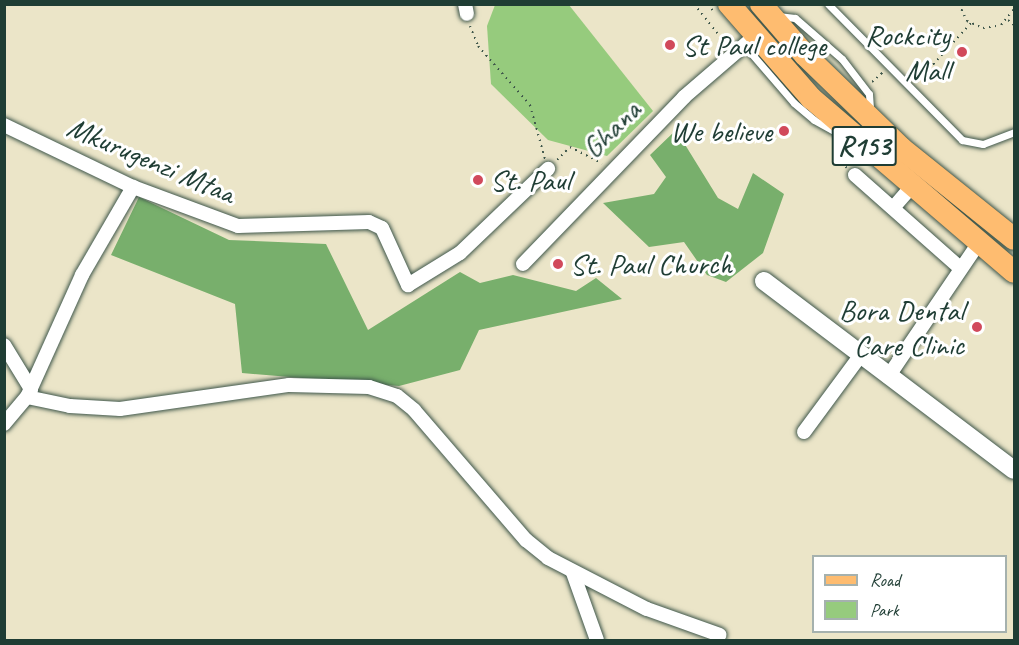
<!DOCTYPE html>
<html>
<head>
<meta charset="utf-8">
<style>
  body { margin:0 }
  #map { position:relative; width:1019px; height:645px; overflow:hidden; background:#ebe5c8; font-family:Caveat,sans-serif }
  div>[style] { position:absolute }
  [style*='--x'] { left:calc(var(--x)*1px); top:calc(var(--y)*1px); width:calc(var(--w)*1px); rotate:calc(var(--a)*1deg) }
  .green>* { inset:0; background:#96cb7d }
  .forest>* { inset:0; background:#78af6c }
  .path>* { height:2px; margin-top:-1px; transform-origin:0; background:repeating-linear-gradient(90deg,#3e564a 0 1.5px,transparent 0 6px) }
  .roads { filter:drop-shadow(0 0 2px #3e564a) drop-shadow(0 0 2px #3e564a) }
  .service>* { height:7px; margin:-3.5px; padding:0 3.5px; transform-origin:3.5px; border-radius:3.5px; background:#fff }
  .minor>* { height:14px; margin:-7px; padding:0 7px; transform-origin:7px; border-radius:7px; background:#fff }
  .tertiary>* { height:18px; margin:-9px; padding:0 9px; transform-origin:9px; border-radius:9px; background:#fff }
  .primary>* { height:22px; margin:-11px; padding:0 11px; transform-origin:11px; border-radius:11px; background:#febc70 }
  .dots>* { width:16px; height:16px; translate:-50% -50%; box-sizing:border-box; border:3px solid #fff; border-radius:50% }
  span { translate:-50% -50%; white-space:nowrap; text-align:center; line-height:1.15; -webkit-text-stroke:6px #fff; paint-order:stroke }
  .shield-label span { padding:2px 4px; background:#fff; border:2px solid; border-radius:4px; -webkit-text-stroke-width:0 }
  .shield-label { font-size:28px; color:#1f3d34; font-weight:700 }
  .poi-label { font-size:30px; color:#1f3d34 }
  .right { translate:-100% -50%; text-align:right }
  .left { translate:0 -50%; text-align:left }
  .street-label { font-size:30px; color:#1f3d34 }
  .frame { position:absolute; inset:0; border:6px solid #1f3d34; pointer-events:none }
  .legend { position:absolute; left:812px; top:555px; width:195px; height:78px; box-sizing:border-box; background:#fff; border:2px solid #a5b1ae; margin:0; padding:8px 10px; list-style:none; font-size:18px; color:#1f3d34 }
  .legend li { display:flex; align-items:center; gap:12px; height:30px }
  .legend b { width:30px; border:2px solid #a5b1ae }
</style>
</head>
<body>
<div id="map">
  <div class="green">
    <div style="clip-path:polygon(495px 5px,569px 5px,653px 111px,607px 156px,548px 140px,491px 84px,487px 26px)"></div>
  </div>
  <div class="forest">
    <div style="clip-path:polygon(676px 130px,718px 198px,738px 209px,753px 173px,784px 194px,763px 253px,726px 282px,707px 275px,684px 242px,649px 247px,603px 203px,654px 194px,666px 177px,650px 155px)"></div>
    <div style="clip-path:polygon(139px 197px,229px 240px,326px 244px,368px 330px,460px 272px,480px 283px,513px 275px,576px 291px,596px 278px,622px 299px,479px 330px,460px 370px,399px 386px,242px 373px,235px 304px,111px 255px)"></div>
  </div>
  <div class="path">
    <div style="--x:694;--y:4;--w:51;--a:51.3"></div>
    <div style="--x:708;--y:4;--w:9;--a:54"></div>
    <div style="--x:959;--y:4;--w:19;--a:65"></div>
    <div style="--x:967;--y:21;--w:17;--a:24"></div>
    <div style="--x:983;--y:28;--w:18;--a:-9"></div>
    <div style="--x:1001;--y:25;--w:21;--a:-51"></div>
    <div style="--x:1008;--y:20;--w:8;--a:40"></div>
    <div style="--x:470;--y:26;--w:22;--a:68"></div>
    <div style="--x:478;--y:46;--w:79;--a:48.6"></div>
    <div style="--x:530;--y:105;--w:56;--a:74.5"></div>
    <div style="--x:872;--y:82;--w:15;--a:-42"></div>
    <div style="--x:917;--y:82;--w:80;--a:-47.5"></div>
    <div style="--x:835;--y:142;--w:17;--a:83"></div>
    <div style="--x:837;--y:159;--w:13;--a:42"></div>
    <div style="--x:557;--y:160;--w:18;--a:-45"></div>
    <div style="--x:570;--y:147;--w:36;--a:27"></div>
  </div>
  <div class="roads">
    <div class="service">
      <div style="--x:828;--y:4;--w:191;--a:45.4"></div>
      <div style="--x:962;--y:140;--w:21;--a:11"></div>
      <div style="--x:983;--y:144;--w:33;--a:-21"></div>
      <div style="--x:778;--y:16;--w:17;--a:7"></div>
      <div style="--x:795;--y:18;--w:62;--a:41.1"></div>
      <div style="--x:842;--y:59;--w:44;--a:52.4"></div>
      <div style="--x:869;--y:94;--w:15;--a:86"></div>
      <div style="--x:748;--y:43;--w:9;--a:77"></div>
      <div style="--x:750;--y:52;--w:67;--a:49.2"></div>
      <div style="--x:794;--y:103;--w:26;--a:40"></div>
      <div style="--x:814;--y:120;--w:33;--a:29"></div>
    </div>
    <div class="minor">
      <div style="--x:465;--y:4;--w:10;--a:79"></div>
      <div style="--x:4;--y:125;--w:143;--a:25.7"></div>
      <div style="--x:133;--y:187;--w:112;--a:20.4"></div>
      <div style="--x:238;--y:226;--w:131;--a:-1.7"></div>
      <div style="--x:369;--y:222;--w:14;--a:25"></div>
      <div style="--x:382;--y:228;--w:63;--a:65.5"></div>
      <div style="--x:408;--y:285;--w:61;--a:-31.6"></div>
      <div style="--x:460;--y:253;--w:122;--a:-43.7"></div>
      <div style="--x:855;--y:175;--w:140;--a:41.5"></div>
      <div style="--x:893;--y:208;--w:29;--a:-49"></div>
      <div style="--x:523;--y:264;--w:232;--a:-46"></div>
      <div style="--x:684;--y:97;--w:84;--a:-40.7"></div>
      <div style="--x:4;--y:345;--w:52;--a:58.5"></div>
      <div style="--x:888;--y:377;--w:161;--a:-55.9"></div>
      <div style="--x:27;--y:397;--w:44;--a:11.8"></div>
      <div style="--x:70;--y:406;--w:50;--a:3.4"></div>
      <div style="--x:120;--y:409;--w:171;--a:-8.1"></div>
      <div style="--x:289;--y:385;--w:80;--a:1.4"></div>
      <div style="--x:369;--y:387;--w:29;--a:18"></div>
      <div style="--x:397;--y:396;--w:22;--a:39"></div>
      <div style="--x:414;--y:410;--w:172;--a:49.3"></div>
      <div style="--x:526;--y:540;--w:28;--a:39"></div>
      <div style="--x:548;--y:558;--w:111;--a:27.3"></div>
      <div style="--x:647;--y:609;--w:77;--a:19.6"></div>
      <div style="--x:4;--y:424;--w:35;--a:-50"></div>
      <div style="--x:27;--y:397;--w:134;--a:-65.7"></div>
      <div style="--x:82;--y:275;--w:102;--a:-59.9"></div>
      <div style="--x:804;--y:432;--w:94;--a:-53.6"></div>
      <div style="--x:573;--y:573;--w:71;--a:70.3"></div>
    </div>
    <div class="tertiary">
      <div style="--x:764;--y:281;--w:313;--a:37.1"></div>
    </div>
    <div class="primary">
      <div style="--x:729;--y:4;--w:125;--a:48.9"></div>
      <div style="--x:811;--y:98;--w:267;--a:40.6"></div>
      <div style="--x:761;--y:4;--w:67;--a:49.2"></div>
      <div style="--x:805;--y:55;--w:134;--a:44.1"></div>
      <div style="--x:901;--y:148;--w:145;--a:38.8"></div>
    </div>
  </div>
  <div class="dots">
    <div style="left:670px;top:45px;background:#d1495b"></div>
    <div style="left:962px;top:52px;background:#d1495b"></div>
    <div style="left:784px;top:131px;background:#d1495b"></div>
    <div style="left:478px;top:180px;background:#d1495b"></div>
    <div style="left:558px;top:264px;background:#d1495b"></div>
    <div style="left:977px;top:327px;background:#d1495b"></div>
  </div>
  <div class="shield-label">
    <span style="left:864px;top:146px">R153</span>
  </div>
  <div class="poi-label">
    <span class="right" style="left:950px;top:52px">Rockcity<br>Mall</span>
    <span class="left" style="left:682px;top:45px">St Paul college</span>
    <span class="right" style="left:772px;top:131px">We believe</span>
    <span class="left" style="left:490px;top:180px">St. Paul</span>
    <span class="left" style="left:570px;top:264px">St. Paul Church</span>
    <span class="right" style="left:964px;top:327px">Bora Dental<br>Care Clinic</span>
  </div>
  <div class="street-label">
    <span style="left:611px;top:129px;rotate:-45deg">Ghana</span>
    <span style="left:151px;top:160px;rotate:23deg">Mkurugenzi Mtaa</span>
  </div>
  <div class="frame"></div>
  <ul class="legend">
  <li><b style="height:8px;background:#febc70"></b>Road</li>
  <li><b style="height:16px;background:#96cb7d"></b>Park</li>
  </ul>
</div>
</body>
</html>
